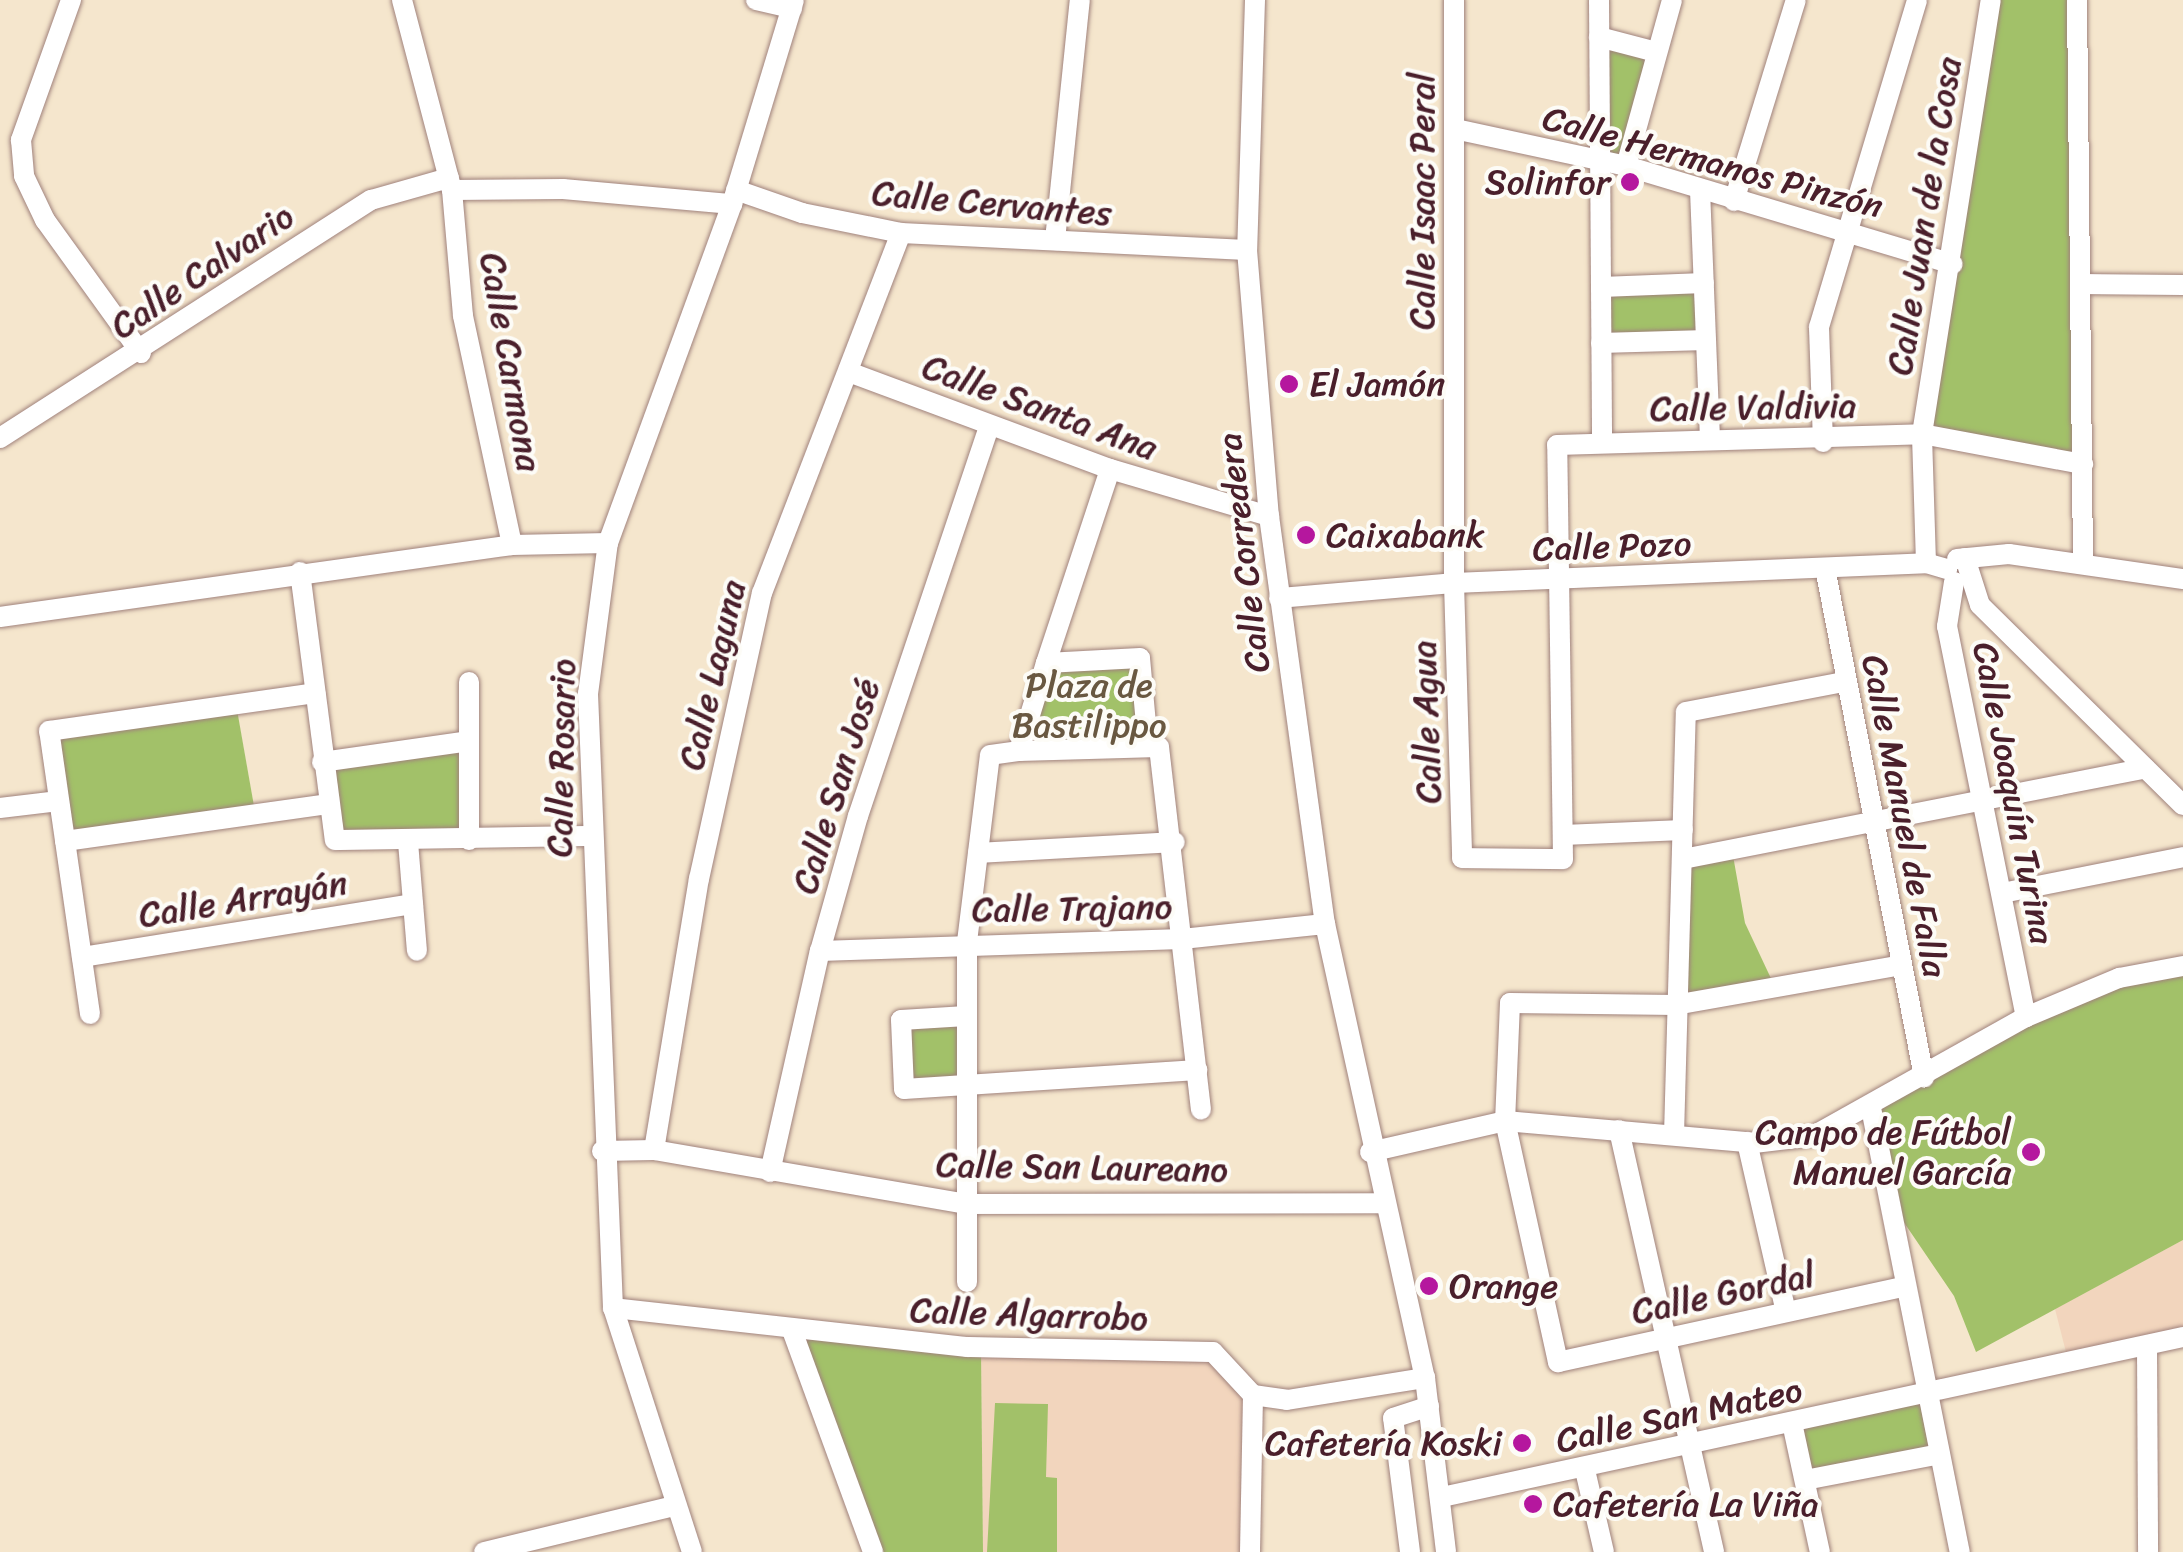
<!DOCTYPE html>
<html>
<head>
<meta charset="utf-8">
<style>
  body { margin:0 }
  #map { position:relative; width:2183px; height:1552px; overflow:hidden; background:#f5e6cd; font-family:Sriracha,sans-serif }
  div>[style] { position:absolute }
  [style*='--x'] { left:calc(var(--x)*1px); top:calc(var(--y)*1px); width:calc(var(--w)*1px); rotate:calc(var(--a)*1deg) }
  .built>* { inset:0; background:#f2d5bd }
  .green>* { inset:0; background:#a2c169; transform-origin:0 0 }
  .roads { filter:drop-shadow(0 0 2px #a0827c) drop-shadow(0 0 2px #a0827c) }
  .minor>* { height:20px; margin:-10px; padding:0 10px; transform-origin:10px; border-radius:10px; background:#fff }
  .dots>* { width:28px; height:28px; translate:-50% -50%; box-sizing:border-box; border:5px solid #fdfcf7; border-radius:50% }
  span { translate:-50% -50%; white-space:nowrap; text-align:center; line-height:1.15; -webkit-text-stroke:8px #fdfcf7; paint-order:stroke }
  .street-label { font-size:35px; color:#4a1f2b }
  .poi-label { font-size:35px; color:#4a1f2b }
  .right { translate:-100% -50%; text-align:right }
  .left { translate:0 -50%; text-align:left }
  .park-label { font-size:35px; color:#695841 }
</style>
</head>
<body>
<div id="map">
  <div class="built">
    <div style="clip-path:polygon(2183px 1240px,2183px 1338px,2069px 1364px,2055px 1309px)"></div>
    <div style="clip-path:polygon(981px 1348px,1213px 1352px,1253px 1395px,1250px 1552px,983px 1552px)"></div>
  </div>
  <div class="green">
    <div style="clip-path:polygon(1991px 0,2077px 0,2083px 464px,1922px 434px)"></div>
    <div style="clip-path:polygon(1599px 37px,1656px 52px,1626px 166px,1600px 160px)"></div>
    <div style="left:1704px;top:283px;width:57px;height:103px;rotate:88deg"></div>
    <div style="clip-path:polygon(1140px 658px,1148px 746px,1019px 751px,1046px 663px)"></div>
    <div style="left:236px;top:704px;width:112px;height:189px;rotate:80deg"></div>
    <div style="clip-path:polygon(469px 741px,469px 840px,335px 840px,322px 762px)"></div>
    <div style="clip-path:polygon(1732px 850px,1745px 923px,1775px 987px,1676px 1005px,1683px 859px)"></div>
    <div style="clip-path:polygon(2183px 966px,2183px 1240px,1976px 1352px,1954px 1296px,1886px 1196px,1871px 1108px,2026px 1017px)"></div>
    <div style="left:966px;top:1016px;width:72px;height:65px;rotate:89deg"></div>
    <div style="clip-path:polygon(793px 1333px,981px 1348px,983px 1552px,873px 1552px)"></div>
    <div style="left:1929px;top:1397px;width:58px;height:139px;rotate:79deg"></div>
    <div style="clip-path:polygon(995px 1403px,1048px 1404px,1046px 1477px,1057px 1478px,1057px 1552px,987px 1552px)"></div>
  </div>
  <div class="roads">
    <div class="minor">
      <div style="--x:71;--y:0;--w:149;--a:109.7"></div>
      <div style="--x:21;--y:140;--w:36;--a:85"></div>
      <div style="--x:24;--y:176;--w:49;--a:64.5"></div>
      <div style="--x:45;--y:220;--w:164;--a:54.2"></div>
      <div style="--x:402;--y:0;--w:196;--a:75.3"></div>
      <div style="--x:452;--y:190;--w:126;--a:85"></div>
      <div style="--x:463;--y:316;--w:234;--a:77.9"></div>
      <div style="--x:756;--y:0;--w:37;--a:13"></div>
      <div style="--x:1255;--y:0;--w:250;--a:91.8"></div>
      <div style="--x:1247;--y:250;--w:267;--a:85.3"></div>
      <div style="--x:1269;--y:516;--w:412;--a:82.2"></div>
      <div style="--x:1325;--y:924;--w:465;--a:77.6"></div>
      <div style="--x:1425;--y:1378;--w:175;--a:83.1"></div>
      <div style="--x:1454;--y:0;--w:583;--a:90"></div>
      <div style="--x:1454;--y:583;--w:275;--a:88.3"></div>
      <div style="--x:1462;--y:858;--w:101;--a:0.6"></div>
      <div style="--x:1563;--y:859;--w:414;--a:-90.8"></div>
      <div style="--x:1557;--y:445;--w:365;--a:-1.7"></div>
      <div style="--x:1922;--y:434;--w:164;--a:10.6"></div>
      <div style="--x:1599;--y:0;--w:442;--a:89.6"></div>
      <div style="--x:2077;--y:0;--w:564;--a:89.39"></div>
      <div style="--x:1599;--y:37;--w:59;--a:14.7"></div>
      <div style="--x:1455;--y:129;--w:175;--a:12.2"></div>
      <div style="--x:1626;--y:166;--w:341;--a:16.7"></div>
      <div style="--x:1626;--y:166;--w:172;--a:-74.5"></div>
      <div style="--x:452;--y:190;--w:111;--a:-0.5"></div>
      <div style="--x:563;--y:189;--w:170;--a:5.1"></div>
      <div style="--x:736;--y:190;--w:70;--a:19.2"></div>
      <div style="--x:802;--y:213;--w:101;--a:11.4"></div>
      <div style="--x:901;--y:233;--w:346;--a:2.8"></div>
      <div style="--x:1700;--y:190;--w:250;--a:87.7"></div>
      <div style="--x:1734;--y:201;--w:210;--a:-72.9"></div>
      <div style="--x:1055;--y:240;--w:241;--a:-84.1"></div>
      <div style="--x:2081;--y:284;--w:102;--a:0.6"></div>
      <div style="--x:1601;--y:287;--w:103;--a:-2.2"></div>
      <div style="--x:1601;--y:343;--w:105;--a:-1.6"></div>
      <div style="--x:849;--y:372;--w:278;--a:20.4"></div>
      <div style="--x:1110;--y:469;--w:166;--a:16.5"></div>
      <div style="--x:0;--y:438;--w:441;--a:-32.7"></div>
      <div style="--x:371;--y:200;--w:81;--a:-15.8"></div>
      <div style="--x:1823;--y:442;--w:115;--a:-92"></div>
      <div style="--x:1819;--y:327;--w:341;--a:-73.3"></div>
      <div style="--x:1965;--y:558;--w:49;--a:72.3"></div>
      <div style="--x:1980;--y:605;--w:285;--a:44.6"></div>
      <div style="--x:1957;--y:559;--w:52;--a:-5.5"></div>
      <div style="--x:2009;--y:554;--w:176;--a:8.2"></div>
      <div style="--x:1926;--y:563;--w:129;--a:-91.8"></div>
      <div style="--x:1922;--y:434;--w:439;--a:-81"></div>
      <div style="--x:1825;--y:568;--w:519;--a:78.99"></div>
      <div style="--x:300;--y:572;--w:270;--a:82.6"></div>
      <div style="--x:335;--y:840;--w:256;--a:-0.9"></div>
      <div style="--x:1954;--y:582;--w:45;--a:99"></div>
      <div style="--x:1947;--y:626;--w:399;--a:78.6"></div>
      <div style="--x:1279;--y:598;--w:176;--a:-4.9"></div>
      <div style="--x:1454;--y:583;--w:472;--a:-2.4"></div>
      <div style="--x:1926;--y:563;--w:22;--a:16"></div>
      <div style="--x:0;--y:617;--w:517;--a:-8"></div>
      <div style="--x:512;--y:545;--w:96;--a:-1.2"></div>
      <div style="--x:1046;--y:663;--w:204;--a:-71.7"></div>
      <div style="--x:1148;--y:746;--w:88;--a:-95.2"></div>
      <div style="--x:1140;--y:658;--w:94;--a:177"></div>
      <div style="--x:1046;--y:663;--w:92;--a:107.1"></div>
      <div style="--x:1019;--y:751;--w:140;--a:-1.6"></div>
      <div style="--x:1159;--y:747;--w:365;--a:83.4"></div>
      <div style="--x:322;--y:762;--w:148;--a:-8.1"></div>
      <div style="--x:0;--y:808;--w:59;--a:-6.8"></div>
      <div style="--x:1563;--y:835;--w:120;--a:-2.4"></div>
      <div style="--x:469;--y:840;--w:158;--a:-90"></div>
      <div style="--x:65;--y:841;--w:265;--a:-8"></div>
      <div style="--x:408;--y:842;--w:109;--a:85.3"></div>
      <div style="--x:978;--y:853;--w:197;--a:-3.2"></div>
      <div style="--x:1683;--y:859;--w:471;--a:-11.1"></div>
      <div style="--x:2002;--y:893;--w:185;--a:-11.2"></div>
      <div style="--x:820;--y:951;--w:362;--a:-1.9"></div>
      <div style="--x:1182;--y:939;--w:144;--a:-6"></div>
      <div style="--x:82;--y:957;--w:335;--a:-9.1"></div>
      <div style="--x:1902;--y:965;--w:230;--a:170"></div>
      <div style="--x:1676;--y:1005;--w:166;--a:-179.3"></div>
      <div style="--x:1510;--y:1003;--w:118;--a:92.4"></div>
      <div style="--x:1505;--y:1121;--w:247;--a:77.6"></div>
      <div style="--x:1558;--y:1362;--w:353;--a:-12.3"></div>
      <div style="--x:90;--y:1014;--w:286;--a:-98.2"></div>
      <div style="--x:49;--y:731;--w:269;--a:-8.1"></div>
      <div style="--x:966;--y:1016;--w:65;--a:176.5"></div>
      <div style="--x:901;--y:1020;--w:69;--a:87.5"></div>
      <div style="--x:904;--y:1089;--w:294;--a:-3.7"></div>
      <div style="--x:1871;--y:1108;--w:453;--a:78.7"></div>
      <div style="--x:1619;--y:1130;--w:433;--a:77.3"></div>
      <div style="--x:1674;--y:1135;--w:423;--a:-88.4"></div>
      <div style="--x:1686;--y:712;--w:161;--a:-10.8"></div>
      <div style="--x:1747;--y:1142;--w:174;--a:77.1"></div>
      <div style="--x:654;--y:1150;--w:275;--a:-80.6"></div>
      <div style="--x:699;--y:879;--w:293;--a:-77.6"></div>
      <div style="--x:762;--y:593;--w:386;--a:-68.9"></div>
      <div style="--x:602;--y:1151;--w:52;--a:-1.1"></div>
      <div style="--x:654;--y:1150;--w:318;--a:9.8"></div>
      <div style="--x:967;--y:1204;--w:417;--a:-0.1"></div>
      <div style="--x:1370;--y:1152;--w:139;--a:-12.9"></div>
      <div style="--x:1505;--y:1121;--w:250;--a:5"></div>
      <div style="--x:1754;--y:1143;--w:59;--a:-6.8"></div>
      <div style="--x:1813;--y:1136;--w:244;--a:-29.2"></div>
      <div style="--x:2026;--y:1017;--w:101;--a:-22.8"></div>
      <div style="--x:2119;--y:978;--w:65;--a:-10.6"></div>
      <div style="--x:770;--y:1172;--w:227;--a:-77.3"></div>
      <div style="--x:820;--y:951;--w:140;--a:-74.3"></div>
      <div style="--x:858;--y:816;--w:411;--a:-71.4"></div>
      <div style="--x:967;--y:1282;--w:340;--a:-90"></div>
      <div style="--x:967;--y:942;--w:188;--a:-83"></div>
      <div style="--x:990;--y:755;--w:29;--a:-8"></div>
      <div style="--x:613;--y:1308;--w:356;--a:6.3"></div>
      <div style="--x:967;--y:1347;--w:246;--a:1.2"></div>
      <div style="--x:1213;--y:1352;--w:59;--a:47.1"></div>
      <div style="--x:1253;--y:1395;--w:34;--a:8"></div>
      <div style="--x:1287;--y:1400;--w:140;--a:-9.1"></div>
      <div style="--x:793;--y:1333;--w:233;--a:69.9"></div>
      <div style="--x:2147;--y:1346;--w:206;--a:89.7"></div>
      <div style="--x:1792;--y:1423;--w:132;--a:77.8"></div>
      <div style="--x:1585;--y:1470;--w:84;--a:77"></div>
      <div style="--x:1805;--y:1480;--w:137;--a:-10.9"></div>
      <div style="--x:1442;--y:1497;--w:758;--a:-12.18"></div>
      <div style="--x:484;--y:1552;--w:195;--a:-13.6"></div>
      <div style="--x:692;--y:1552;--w:256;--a:-107.9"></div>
      <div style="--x:613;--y:1308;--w:615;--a:-92.33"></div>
      <div style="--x:588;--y:694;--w:152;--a:-82.5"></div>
      <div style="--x:608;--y:543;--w:361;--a:-69.9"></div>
      <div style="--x:732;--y:204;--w:213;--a:-73.1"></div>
      <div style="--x:1250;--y:1552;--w:157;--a:-88.9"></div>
      <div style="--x:1410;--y:1552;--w:135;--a:-97.2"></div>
      <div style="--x:1393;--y:1418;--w:38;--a:-18"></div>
    </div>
  </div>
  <div class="dots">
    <div style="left:1630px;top:182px;background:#b5179e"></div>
    <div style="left:1289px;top:384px;background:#b5179e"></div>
    <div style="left:1306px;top:535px;background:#b5179e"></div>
    <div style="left:2031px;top:1152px;background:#b5179e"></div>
    <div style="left:1429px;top:1286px;background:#b5179e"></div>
    <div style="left:1522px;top:1443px;background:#b5179e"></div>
    <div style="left:1533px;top:1504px;background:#b5179e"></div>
  </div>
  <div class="street-label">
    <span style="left:1713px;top:162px;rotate:15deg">Calle Hermanos Pinzón</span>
    <span style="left:1422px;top:201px;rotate:-90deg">Calle Isaac Peral</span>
    <span style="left:992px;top:203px;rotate:5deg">Calle Cervantes</span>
    <span style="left:1924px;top:216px;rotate:-81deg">Calle Juan de la Cosa</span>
    <span style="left:202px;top:271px;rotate:-34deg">Calle Calvario</span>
    <span style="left:511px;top:362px;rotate:80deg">Calle Carmona</span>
    <span style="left:1040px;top:407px;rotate:20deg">Calle Santa Ana</span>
    <span style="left:1753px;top:407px;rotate:-1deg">Calle Valdivia</span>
    <span style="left:1612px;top:546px;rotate:-2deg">Calle Pozo</span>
    <span style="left:1243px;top:553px;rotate:-97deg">Calle Corredera</span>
    <span style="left:712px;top:675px;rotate:-77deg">Calle Laguna</span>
    <span style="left:1426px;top:722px;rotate:-92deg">Calle Agua</span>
    <span style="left:561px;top:758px;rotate:-89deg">Calle Rosario</span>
    <span style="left:836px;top:786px;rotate:-73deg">Calle San José</span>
    <span style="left:2014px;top:793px;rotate:79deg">Calle Joaquín Turina</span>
    <span style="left:1905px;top:816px;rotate:79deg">Calle Manuel de Falla</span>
    <span style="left:243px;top:899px;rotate:-9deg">Calle Arrayán</span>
    <span style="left:1072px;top:908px;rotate:-1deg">Calle Trajano</span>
    <span style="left:1082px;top:1167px;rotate:1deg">Calle San Laureano</span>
    <span style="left:1723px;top:1293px;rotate:-12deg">Calle Gordal</span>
    <span style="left:1029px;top:1314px;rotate:2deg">Calle Algarrobo</span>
    <span style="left:1679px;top:1415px;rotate:-12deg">Calle San Mateo</span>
  </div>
  <div class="poi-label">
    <span class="right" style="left:1610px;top:182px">Solinfor</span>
    <span class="left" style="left:1309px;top:384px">El Jamón</span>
    <span class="left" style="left:1326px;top:535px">Caixabank</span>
    <span class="right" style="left:2011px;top:1152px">Campo de Fútbol<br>Manuel García</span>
    <span class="left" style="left:1449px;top:1286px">Orange</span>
    <span class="right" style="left:1502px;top:1443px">Cafetería Koski</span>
    <span class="left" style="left:1553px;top:1504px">Cafetería La Viña</span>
  </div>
  <div class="park-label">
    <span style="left:1089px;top:705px">Plaza de<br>Bastilippo</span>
  </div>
</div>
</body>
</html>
